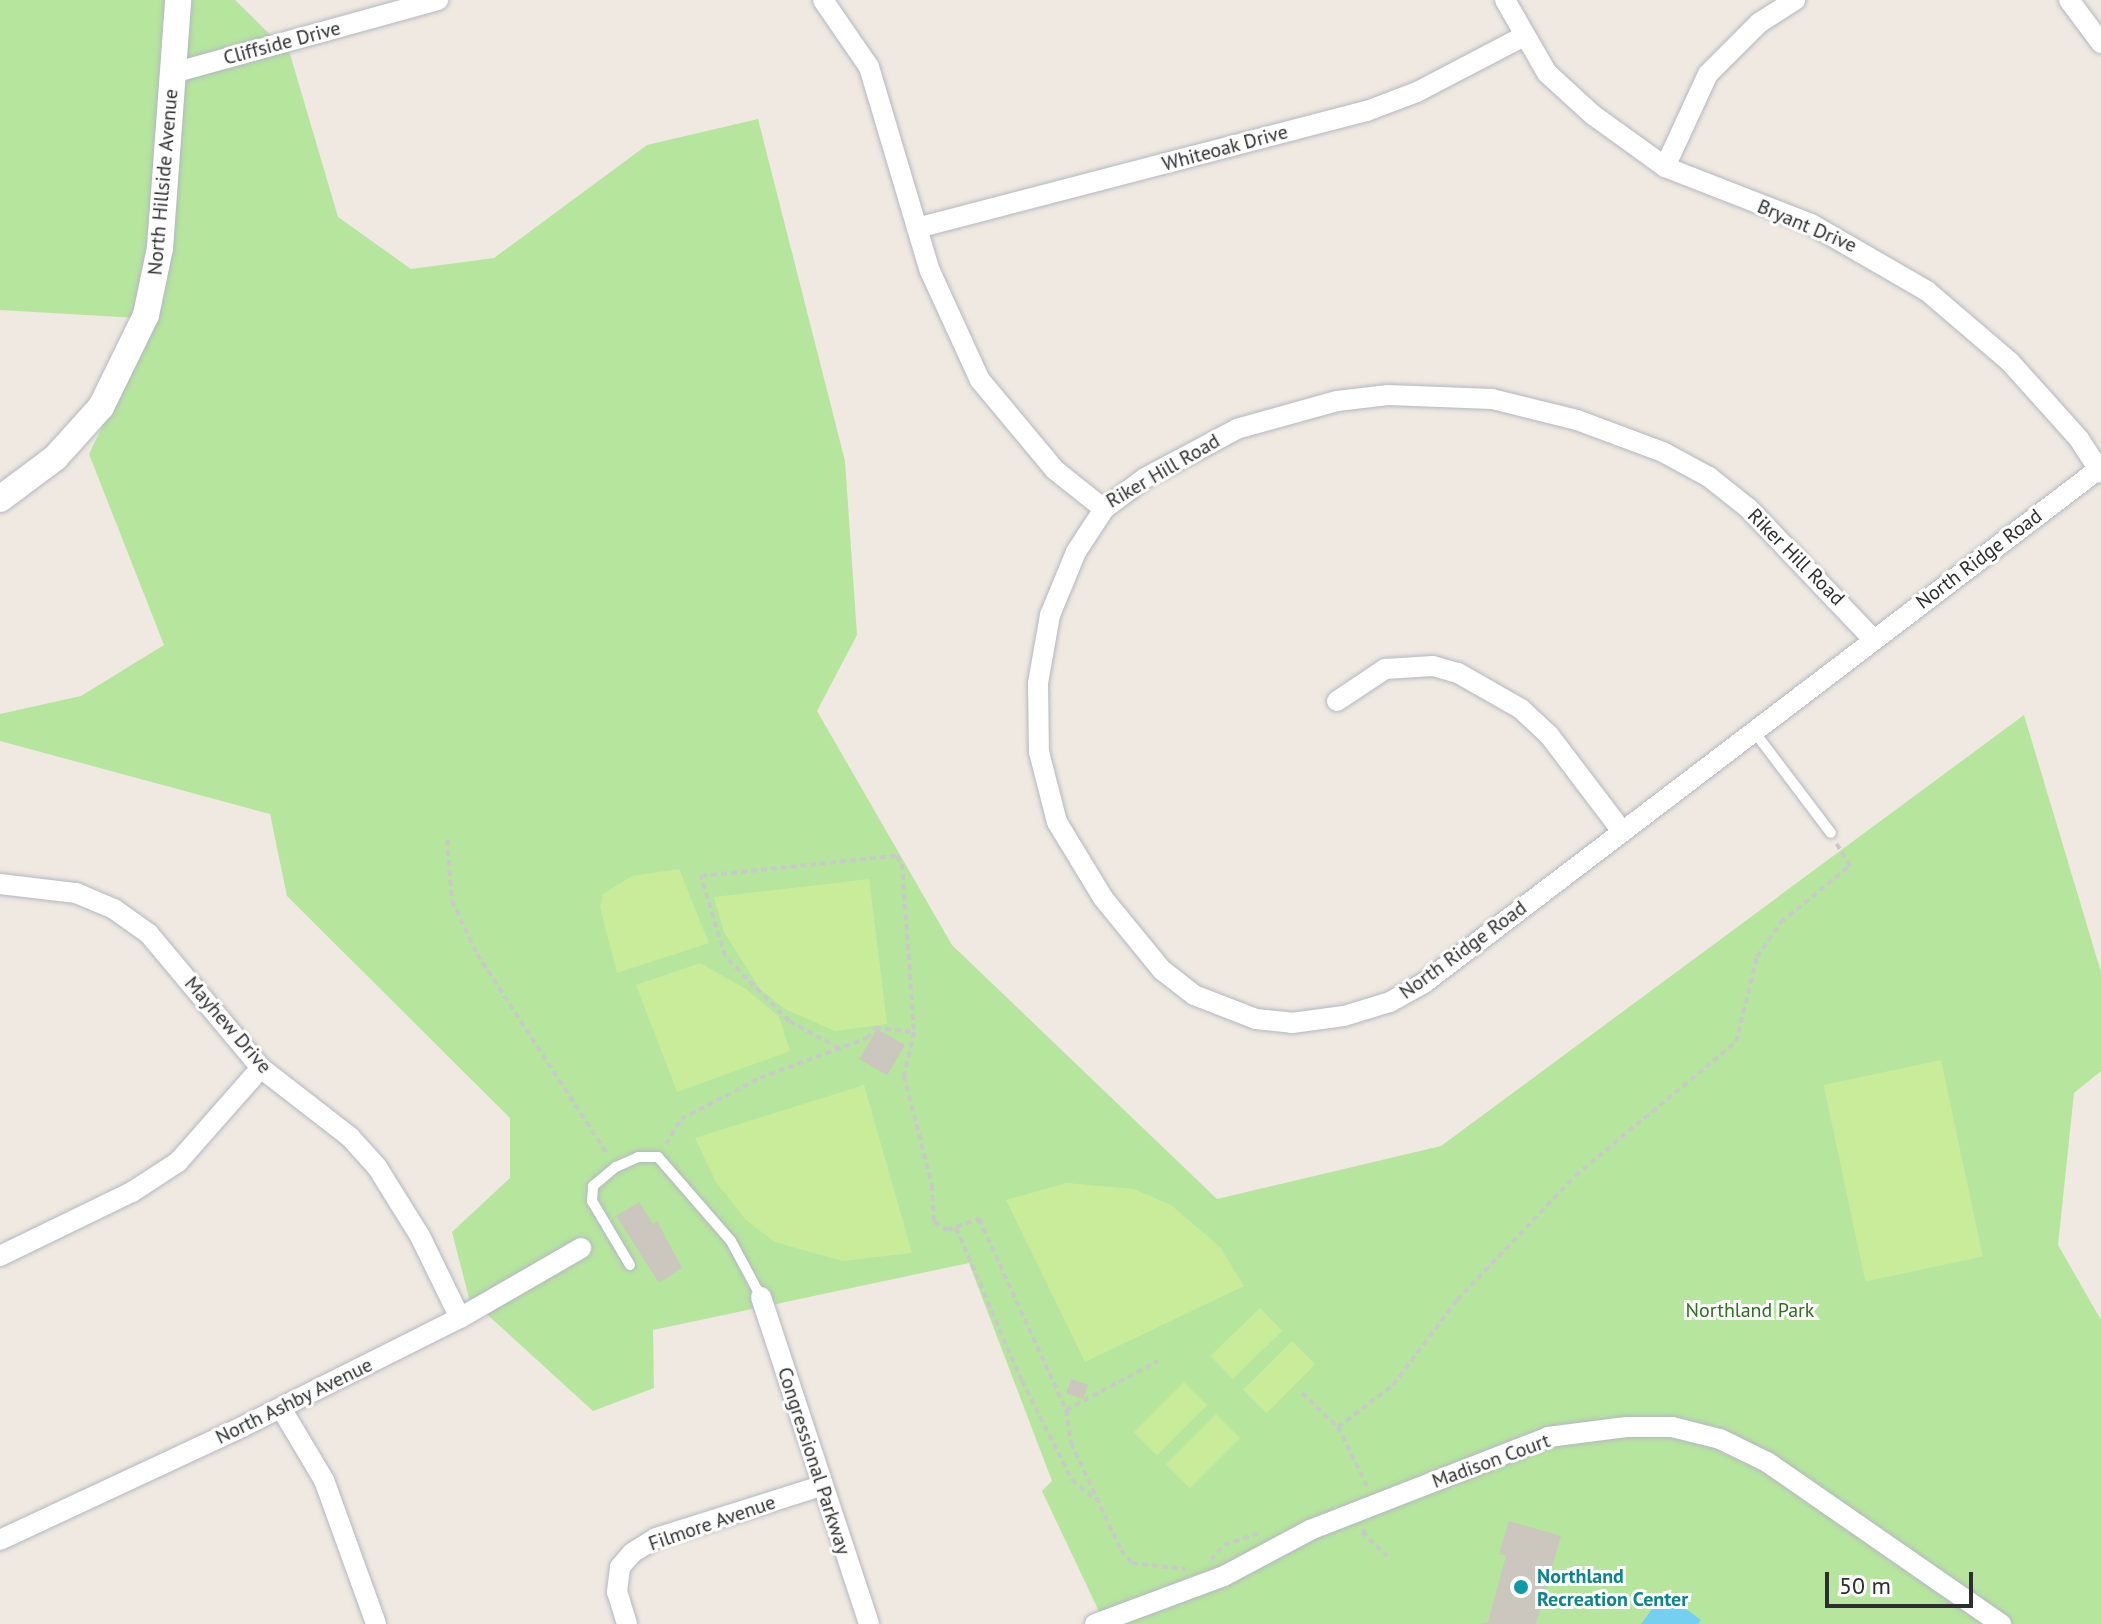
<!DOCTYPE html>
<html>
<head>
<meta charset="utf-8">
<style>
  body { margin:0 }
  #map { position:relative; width:2101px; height:1624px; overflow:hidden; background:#efe9e1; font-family:"PT Sans",sans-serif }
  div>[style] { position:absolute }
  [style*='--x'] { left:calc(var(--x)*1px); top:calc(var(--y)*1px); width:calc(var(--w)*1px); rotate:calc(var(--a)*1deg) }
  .green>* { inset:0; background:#b6e59e }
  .pitch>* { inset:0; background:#c9ec9a; transform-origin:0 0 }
  .water>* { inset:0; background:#75cff0 }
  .building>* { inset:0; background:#cbc7bf; transform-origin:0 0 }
  .path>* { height:4px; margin-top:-2px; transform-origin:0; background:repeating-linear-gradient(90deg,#c9c9c9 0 6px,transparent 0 10px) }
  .roads { filter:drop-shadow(0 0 2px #b4b7c1) drop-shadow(0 0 2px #b4b7c1) }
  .service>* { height:10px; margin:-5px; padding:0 5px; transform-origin:5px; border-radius:5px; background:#fff }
  .minor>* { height:20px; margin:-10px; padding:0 10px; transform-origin:10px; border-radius:10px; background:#fff }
  .tertiary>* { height:26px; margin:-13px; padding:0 13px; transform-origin:13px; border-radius:13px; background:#fff }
  .dots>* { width:22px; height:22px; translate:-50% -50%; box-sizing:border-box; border:4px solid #fff; border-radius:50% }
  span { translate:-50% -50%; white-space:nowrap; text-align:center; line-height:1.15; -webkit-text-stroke:6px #fff; paint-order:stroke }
  .street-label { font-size:20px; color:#2e2e2e }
  .park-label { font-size:20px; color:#2c6e1b }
  .culture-label { font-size:20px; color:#0d838f; font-weight:700 }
  .left { translate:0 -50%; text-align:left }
  .scale { position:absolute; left:1825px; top:1572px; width:148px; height:36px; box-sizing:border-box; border:4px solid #2e2e2e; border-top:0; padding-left:10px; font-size:24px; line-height:28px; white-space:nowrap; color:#2e2e2e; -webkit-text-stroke:6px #fff; paint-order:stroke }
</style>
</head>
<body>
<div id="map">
  <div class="green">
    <div style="clip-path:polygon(0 0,235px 0,290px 54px,338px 217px,411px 269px,494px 258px,647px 145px,758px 119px,845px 461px,857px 635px,817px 711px,952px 945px,1217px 1199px,1441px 1146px,2024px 715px,2101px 972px,2101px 1071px,2074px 1093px,2058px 1245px,2101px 1320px,2101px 1624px,1105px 1624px,1042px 1491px,1052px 1481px,969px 1263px,653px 1330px,654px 1388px,593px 1411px,469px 1298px,452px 1232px,510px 1178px,510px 1118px,287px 896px,270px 814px,0 741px,0 714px,81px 696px,164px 645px,89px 454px,155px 319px,0 310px)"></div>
  </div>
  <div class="pitch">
    <div style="clip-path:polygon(679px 869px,709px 943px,617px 973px,600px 907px,603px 894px,632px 876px)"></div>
    <div style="clip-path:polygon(869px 879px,887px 1024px,835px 1031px,785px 1009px,760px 989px,724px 932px,714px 897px)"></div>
    <div style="clip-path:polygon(700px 963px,746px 989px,779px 1017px,790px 1051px,677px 1092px,636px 985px)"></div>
    <div style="left:1941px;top:1060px;width:201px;height:120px;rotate:78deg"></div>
    <div style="clip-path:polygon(864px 1085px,912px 1253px,842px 1261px,775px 1242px,746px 1220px,716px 1182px,695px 1138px)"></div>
    <div style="clip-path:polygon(1067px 1183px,1134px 1189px,1171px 1205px,1220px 1247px,1244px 1286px,1085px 1362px,1006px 1200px)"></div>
    <div style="left:1260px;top:1308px;width:32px;height:69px;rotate:46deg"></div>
    <div style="left:1292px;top:1341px;width:33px;height:69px;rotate:45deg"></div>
    <div style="left:1184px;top:1382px;width:33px;height:71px;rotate:45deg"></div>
    <div style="left:1216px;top:1414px;width:34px;height:71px;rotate:45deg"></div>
  </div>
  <div class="water">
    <div style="clip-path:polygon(1664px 1593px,1701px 1620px,1698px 1624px,1641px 1624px)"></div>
  </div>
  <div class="building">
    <div style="left:877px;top:1029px;width:32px;height:35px;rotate:30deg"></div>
    <div style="clip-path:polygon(639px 1202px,653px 1224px,657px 1221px,682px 1268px,659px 1283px,616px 1216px)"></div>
    <div style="left:1071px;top:1379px;width:18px;height:15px;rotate:19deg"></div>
    <div style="clip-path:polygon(1509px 1521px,1561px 1536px,1536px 1624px,1480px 1624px,1488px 1622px,1506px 1556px,1499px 1554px)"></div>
  </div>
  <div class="path">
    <div style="--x:447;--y:840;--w:61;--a:85.3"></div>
    <div style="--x:452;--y:901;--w:59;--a:64.7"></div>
    <div style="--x:477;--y:954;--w:240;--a:56.9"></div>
    <div style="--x:839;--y:1048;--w:57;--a:-151.6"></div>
    <div style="--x:789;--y:1021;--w:91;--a:-134.6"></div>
    <div style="--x:725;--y:956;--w:84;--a:-106.7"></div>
    <div style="--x:701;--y:876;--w:196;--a:-5.9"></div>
    <div style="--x:896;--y:856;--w:10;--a:53"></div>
    <div style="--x:902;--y:864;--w:168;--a:85.9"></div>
    <div style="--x:666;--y:1144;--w:29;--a:-59"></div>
    <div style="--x:681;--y:1119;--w:89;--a:-27.4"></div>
    <div style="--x:760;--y:1078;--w:114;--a:-20.5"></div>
    <div style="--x:867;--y:1038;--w:13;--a:-51"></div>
    <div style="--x:875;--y:1028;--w:39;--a:6"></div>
    <div style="--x:914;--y:1032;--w:45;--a:102.8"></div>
    <div style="--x:904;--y:1076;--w:113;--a:75.6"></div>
    <div style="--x:932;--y:1185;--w:37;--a:87"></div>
    <div style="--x:934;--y:1222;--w:15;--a:32"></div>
    <div style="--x:947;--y:1230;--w:34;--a:-19"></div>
    <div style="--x:979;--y:1219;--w:210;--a:65.5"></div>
    <div style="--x:1066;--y:1410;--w:33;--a:81"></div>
    <div style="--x:1071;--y:1443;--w:118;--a:65"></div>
    <div style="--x:1121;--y:1550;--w:17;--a:50"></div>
    <div style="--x:1132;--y:1563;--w:54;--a:6.3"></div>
    <div style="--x:956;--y:1228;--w:167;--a:66.7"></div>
    <div style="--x:1022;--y:1381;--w:111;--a:63.2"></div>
    <div style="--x:1072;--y:1480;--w:31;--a:40"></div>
    <div style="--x:1302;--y:1393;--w:50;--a:43.4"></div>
    <div style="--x:1338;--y:1427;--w:66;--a:63.8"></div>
    <div style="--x:1066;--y:1410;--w:104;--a:-28"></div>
    <div style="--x:1338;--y:1427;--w:69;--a:-37.4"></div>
    <div style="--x:1393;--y:1385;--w:106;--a:-53"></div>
    <div style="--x:1457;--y:1300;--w:171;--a:-46.4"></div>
    <div style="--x:1575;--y:1176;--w:209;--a:-39.8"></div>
    <div style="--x:1736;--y:1042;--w:88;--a:-76.1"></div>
    <div style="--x:1757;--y:957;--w:42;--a:-55.6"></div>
    <div style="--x:1781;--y:922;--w:89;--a:-39.1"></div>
    <div style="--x:1850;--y:866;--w:26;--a:-121"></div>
    <div style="--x:1366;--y:1530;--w:4;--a:153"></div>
    <div style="--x:1362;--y:1532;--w:35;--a:44"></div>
    <div style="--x:1211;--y:1560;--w:20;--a:-49"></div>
    <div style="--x:1224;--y:1545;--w:39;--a:-19"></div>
  </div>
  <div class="roads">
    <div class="service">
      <div style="--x:1753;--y:730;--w:129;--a:52.9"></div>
      <div style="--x:630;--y:1265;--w:74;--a:-120.7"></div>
      <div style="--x:592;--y:1201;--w:15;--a:-86"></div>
      <div style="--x:593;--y:1186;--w:30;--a:-40"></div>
      <div style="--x:616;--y:1167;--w:24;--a:-24"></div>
      <div style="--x:638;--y:1157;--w:20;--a:0"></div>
      <div style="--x:658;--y:1157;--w:111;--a:49"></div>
      <div style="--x:731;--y:1241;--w:64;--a:61.8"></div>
    </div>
    <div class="minor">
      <div style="--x:823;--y:0;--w:81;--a:55.5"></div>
      <div style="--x:869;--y:67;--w:213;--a:73.4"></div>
      <div style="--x:930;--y:271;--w:120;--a:65.4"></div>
      <div style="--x:980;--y:380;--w:117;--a:50.2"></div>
      <div style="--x:1055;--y:470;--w:63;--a:38.5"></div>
      <div style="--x:1505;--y:0;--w:84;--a:60.1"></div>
      <div style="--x:1547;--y:73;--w:62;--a:42.4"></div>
      <div style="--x:1593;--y:115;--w:89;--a:35.8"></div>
      <div style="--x:1665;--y:167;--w:157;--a:21.3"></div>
      <div style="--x:1811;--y:224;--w:134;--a:30"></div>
      <div style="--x:1927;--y:291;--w:109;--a:40.5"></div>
      <div style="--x:2010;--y:362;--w:103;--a:48.1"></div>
      <div style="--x:2079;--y:439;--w:40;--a:57.1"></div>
      <div style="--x:2069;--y:0;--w:54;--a:53.3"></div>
      <div style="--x:173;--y:73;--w:275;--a:-15.4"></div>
      <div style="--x:1665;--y:167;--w:102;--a:-65.2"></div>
      <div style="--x:1708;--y:74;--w:72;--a:-45"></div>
      <div style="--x:1759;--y:23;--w:43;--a:-32.6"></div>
      <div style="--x:917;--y:228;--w:465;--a:-14.6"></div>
      <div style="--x:1367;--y:111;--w:53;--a:-20.8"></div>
      <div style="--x:1417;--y:92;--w:119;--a:-27.6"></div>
      <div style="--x:1872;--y:638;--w:180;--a:-133.6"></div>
      <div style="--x:1748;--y:508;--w:50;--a:-141.5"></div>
      <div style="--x:1709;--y:477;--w:52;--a:-151.5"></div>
      <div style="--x:1663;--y:452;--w:92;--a:-159.6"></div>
      <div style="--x:1577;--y:420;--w:88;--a:-166.1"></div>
      <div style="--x:1492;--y:399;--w:104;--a:-177.8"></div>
      <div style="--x:1388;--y:395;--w:51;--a:173.3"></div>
      <div style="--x:1337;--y:401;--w:104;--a:164.4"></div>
      <div style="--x:1237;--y:429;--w:104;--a:152"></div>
      <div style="--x:1145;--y:478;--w:51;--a:142.9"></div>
      <div style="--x:1104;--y:509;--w:51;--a:123.1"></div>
      <div style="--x:1076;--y:552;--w:68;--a:112.4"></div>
      <div style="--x:1050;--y:615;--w:69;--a:100"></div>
      <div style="--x:1038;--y:683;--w:69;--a:89.2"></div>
      <div style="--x:1039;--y:752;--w:72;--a:75.6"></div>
      <div style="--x:1057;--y:822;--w:89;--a:58.8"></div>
      <div style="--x:1103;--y:898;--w:93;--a:50.7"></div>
      <div style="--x:1162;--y:970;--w:41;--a:38"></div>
      <div style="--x:1194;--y:995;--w:66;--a:21.2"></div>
      <div style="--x:1256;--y:1019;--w:36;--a:6"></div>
      <div style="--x:1292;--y:1023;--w:52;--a:-7.7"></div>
      <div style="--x:1344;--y:1016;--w:48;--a:-16.9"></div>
      <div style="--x:1390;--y:1002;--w:39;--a:-29"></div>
      <div style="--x:1424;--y:983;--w:848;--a:-37.29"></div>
      <div style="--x:1337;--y:701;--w:58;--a:-33.7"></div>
      <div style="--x:1385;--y:669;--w:48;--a:-3.6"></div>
      <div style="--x:1433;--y:666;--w:26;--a:16"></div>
      <div style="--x:1458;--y:673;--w:73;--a:29.7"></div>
      <div style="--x:1521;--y:709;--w:38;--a:43"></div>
      <div style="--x:1549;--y:735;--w:121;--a:52.8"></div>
      <div style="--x:0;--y:884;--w:77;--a:6.8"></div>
      <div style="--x:76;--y:893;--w:41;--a:22.8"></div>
      <div style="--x:114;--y:909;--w:43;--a:35.5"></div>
      <div style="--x:149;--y:934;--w:175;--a:50.1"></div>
      <div style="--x:261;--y:1068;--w:113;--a:37.8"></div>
      <div style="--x:350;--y:1137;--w:40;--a:48"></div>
      <div style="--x:377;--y:1167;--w:81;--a:58.1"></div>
      <div style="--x:420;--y:1236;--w:91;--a:64"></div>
      <div style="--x:0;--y:1256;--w:147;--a:-25.9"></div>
      <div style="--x:132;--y:1192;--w:55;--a:-33.1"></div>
      <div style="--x:178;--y:1162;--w:125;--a:-48.6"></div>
      <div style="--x:761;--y:1297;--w:344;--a:71.7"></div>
      <div style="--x:281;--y:1408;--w:84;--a:59.2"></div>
      <div style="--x:324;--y:1480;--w:153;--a:70.1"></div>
      <div style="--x:0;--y:1540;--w:267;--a:-25"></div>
      <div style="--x:242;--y:1427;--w:244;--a:-26.6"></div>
      <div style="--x:460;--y:1318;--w:140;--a:-30"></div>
      <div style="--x:627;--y:1624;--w:34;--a:-107"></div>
      <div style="--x:617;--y:1592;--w:25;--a:-83"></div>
      <div style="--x:620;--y:1567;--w:18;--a:-49"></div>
      <div style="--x:632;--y:1553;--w:28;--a:-32"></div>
      <div style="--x:656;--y:1538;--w:173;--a:-17.5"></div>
      <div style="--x:1095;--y:1624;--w:138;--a:-20.4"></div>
      <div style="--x:1224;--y:1576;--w:98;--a:-28.1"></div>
      <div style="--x:1310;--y:1530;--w:256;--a:-21.3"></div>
      <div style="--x:1548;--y:1437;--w:79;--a:-7.3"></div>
      <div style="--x:1626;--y:1427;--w:46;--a:0"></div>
      <div style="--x:1672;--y:1427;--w:49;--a:14"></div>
      <div style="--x:1720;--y:1439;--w:52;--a:26.1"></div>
      <div style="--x:1767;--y:1462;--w:285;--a:34.7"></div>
    </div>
    <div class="tertiary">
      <div style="--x:0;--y:499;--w:69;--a:-36.7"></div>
      <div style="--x:55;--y:458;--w:69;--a:-48"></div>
      <div style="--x:101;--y:407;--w:102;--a:-63.9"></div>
      <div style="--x:146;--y:315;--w:68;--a:-78.2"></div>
      <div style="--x:160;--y:248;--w:249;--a:-85.8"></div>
    </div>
  </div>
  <div class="dots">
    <div style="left:1521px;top:1587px;background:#0f9aa8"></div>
  </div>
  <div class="street-label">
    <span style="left:282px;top:43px;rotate:-15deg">Cliffside Drive</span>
    <span style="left:1225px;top:148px;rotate:-15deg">Whiteoak Drive</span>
    <span style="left:163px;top:182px;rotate:-85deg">North Hillside Avenue</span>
    <span style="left:1807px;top:226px;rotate:23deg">Bryant Drive</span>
    <span style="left:1163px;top:471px;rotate:-30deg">Riker Hill Road</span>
    <span style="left:1796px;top:557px;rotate:45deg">Riker Hill Road</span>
    <span style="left:1979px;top:559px;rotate:-37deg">North Ridge Road</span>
    <span style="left:1463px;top:950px;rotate:-36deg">North Ridge Road</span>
    <span style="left:228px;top:1025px;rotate:49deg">Mayhew Drive</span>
    <span style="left:294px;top:1401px;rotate:-26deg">North Ashby Avenue</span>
    <span style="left:814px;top:1461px;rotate:72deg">Congressional Parkway</span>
    <span style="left:1491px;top:1461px;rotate:-20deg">Madison Court</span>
    <span style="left:712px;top:1523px;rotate:-19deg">Filmore Avenue</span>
  </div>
  <div class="park-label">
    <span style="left:1750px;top:1310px">Northland Park</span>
  </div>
  <div class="culture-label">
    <span class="left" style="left:1537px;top:1588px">Northland<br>Recreation Center</span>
  </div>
  <div class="scale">50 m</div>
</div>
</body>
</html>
